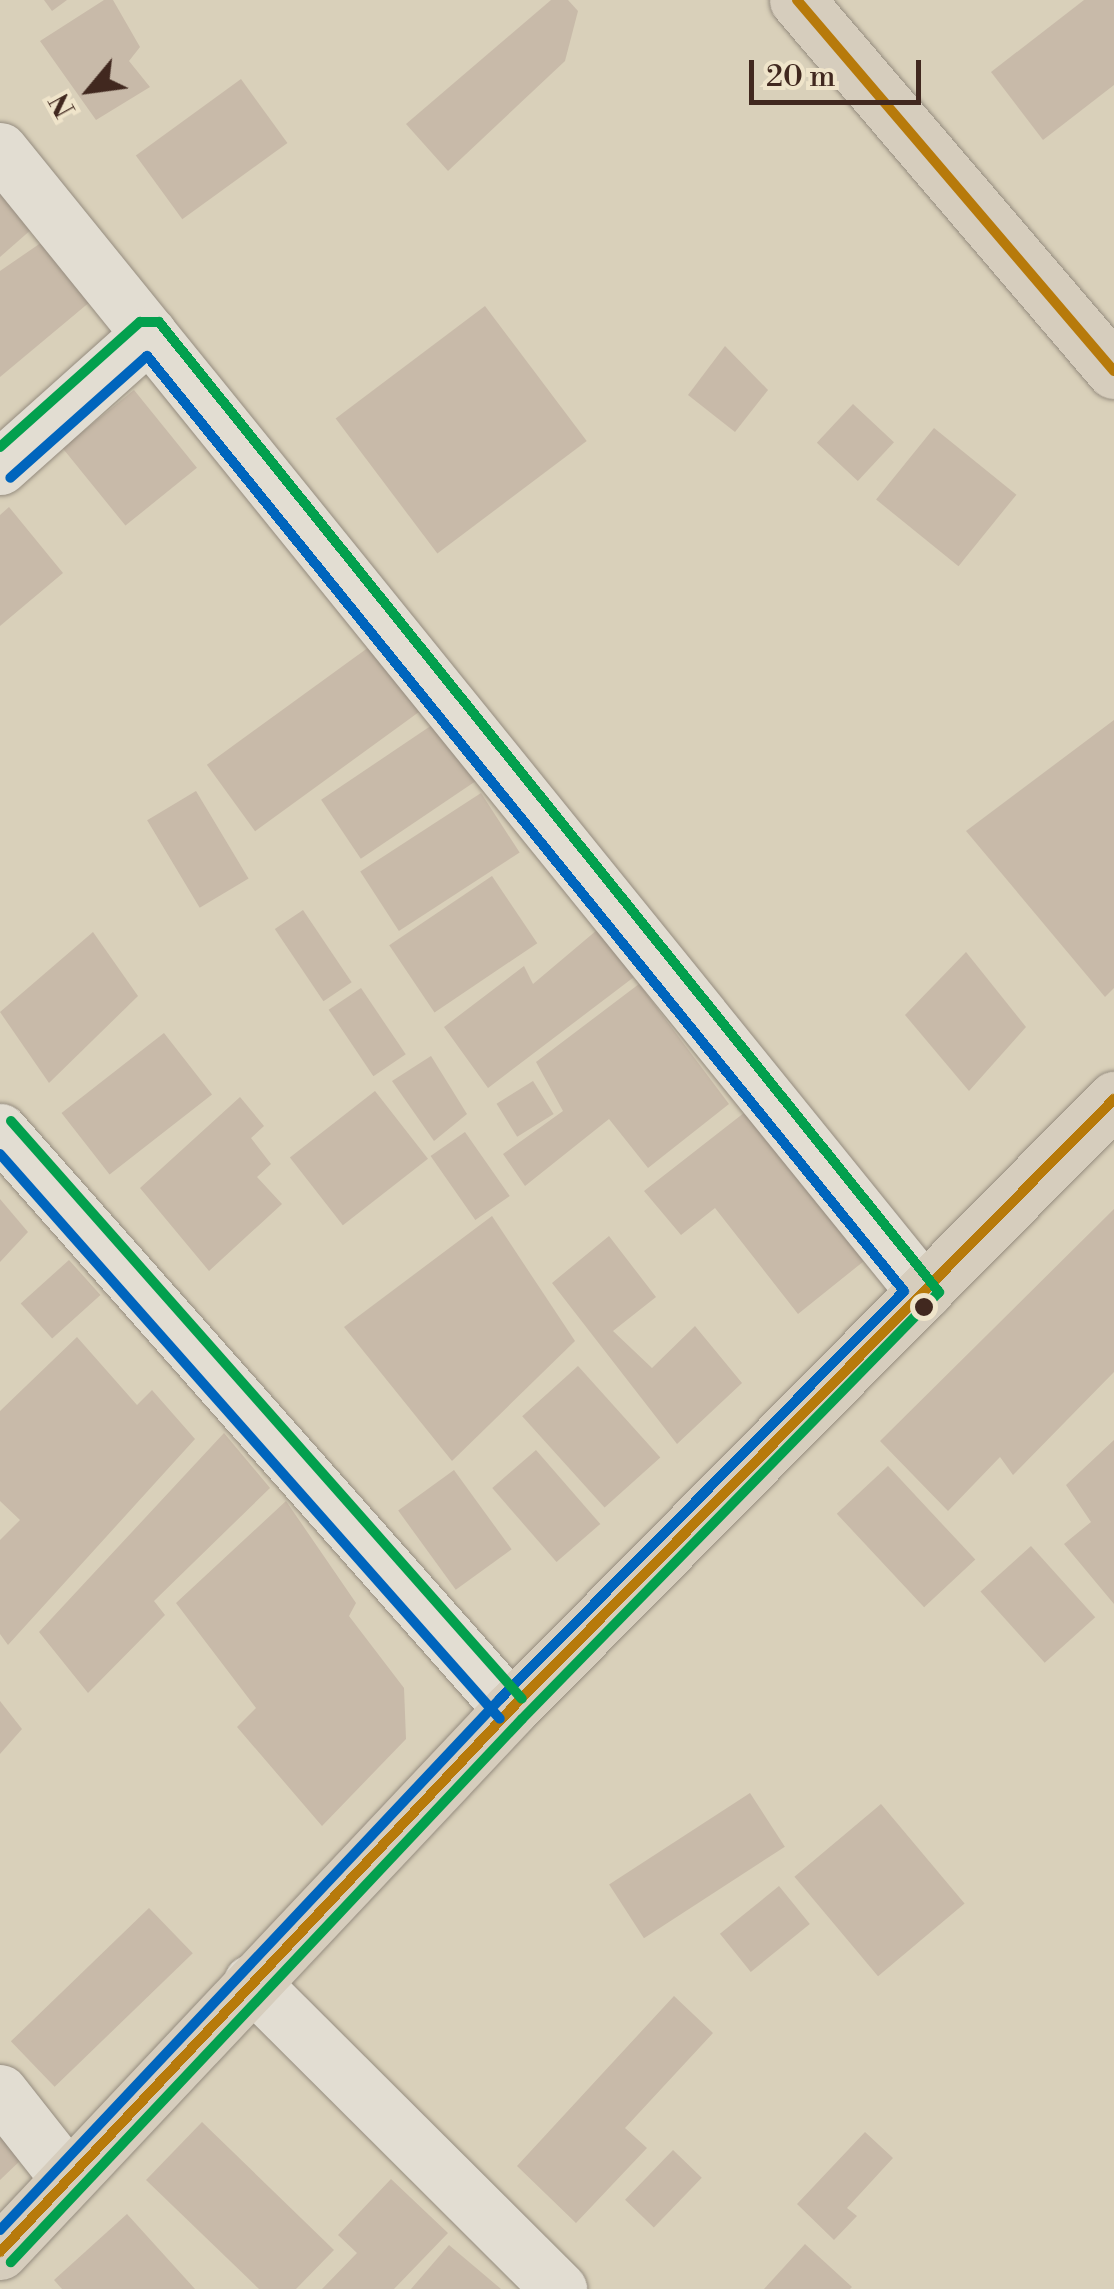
<!DOCTYPE html>
<html>
<head>
<meta charset="utf-8">
<style>
  body { margin:0 }
  #map { position:relative; width:1114px; height:2289px; overflow:hidden; background:#d9d0ba; font-family:"Libre Bodoni",serif }
  div>[style] { position:absolute }
  [style*='--x'] { left:calc(var(--x)*1px); top:calc(var(--y)*1px); width:calc(var(--w)*1px); rotate:calc(var(--a)*1deg) }
  .building>* { inset:0; background:#c8baa9; transform-origin:0 0 }
  .roads { filter:drop-shadow(0 0 2px #958c7f) drop-shadow(0 0 2px #958c7f) }
  .minor>* { height:55px; margin:-27.5px; padding:0 27.5px; transform-origin:27.5px; border-radius:27.5px; background:#e2ddd2 }
  .primary>* { height:55px; margin:-27.5px; padding:0 27.5px; transform-origin:27.5px; border-radius:27.5px; background:#d6cdbd }
  .trunk>* { height:55px; margin:-27.5px; padding:0 27.5px; transform-origin:27.5px; border-radius:27.5px; background:#d6cdbd }
  .bus-1>* { height:10px; margin:-5px; padding:0 5px; transform-origin:5px; border-radius:5px; background:#b77a0b }
  .bus-2>* { height:10px; margin:-5px; padding:0 5px; transform-origin:5px; border-radius:5px; background:#0065bd }
  .bus-3>* { height:10px; margin:-5px; padding:0 5px; transform-origin:5px; border-radius:5px; background:#03a04e }
  .dots>* { width:28px; height:28px; translate:-50% -50%; box-sizing:border-box; border:5px solid #efe4ca; border-radius:50% }
  span { translate:-50% -50%; white-space:nowrap; text-align:center; line-height:1.15; -webkit-text-stroke:8px #efe4ca; paint-order:stroke }
  .north { position:absolute; left:40px; top:40px; width:100px; height:100px; -webkit-text-stroke:8px #efe4ca; paint-order:stroke; rotate:241deg; font-size:28px; font-weight:700; line-height:40px; text-align:center; color:#41281f }
  .north::after { content:''; display:block; margin:auto; width:35px; height:45px; background:#41281f; clip-path:polygon(50% 0,100% 100%,50% 72%,0 100%) }
  .scale { position:absolute; left:749px; top:60px; width:172px; height:45px; box-sizing:border-box; border:5px solid #41281f; border-top:0; padding-left:12px; font-size:30px; line-height:35px; white-space:nowrap; color:#41281f; -webkit-text-stroke:8px #efe4ca; paint-order:stroke }
</style>
</head>
<body>
<div id="map">
  <div class="building">
    <div style="clip-path:polygon(44px 0,67px 0,52px 11px)"></div>
    <div style="clip-path:polygon(104px 0,113px 0,140px 47px,129px 61px,150px 87px,96px 120px,40px 41px)"></div>
    <div style="clip-path:polygon(551px 0,568px 0,578px 11px,565px 61px,448px 171px,406px 124px)"></div>
    <div style="clip-path:polygon(1084px 0,1114px 0,1114px 85px,1043px 140px,991px 72px)"></div>
    <div style="left:241px;top:79px;width:79px;height:130px;rotate:54deg"></div>
    <div style="clip-path:polygon(2px 192px,33px 228px,0 257px,0 194px)"></div>
    <div style="clip-path:polygon(48px 238px,91px 301px,0 377px,0 271px)"></div>
    <div style="left:485px;top:306px;width:169px;height:187px;rotate:53deg"></div>
    <div style="clip-path:polygon(725px 346px,768px 390px,735px 432px,688px 395px)"></div>
    <div style="left:134px;top:390px;width:100px;height:92px;rotate:51deg"></div>
    <div style="left:853px;top:404px;width:56px;height:53px;rotate:43deg"></div>
    <div style="left:934px;top:428px;width:106px;height:92px;rotate:39deg"></div>
    <div style="clip-path:polygon(9px 507px,63px 573px,0 626px,0 515px)"></div>
    <div style="left:380px;top:639px;width:82px;height:214px;rotate:54deg"></div>
    <div style="clip-path:polygon(1114px 720px,1114px 988px,1105px 997px,966px 831px)"></div>
    <div style="left:438px;top:721px;width:71px;height:141px;rotate:56deg"></div>
    <div style="left:196px;top:791px;width:102px;height:57px;rotate:59deg"></div>
    <div style="left:481px;top:793px;width:71px;height:144px;rotate:57deg"></div>
    <div style="left:492px;top:876px;width:81px;height:124px;rotate:56deg"></div>
    <div style="left:303px;top:910px;width:87px;height:34px;rotate:56deg"></div>
    <div style="clip-path:polygon(597px 930px,634px 977px,488px 1088px,444px 1027px,524px 966px,533px 984px)"></div>
    <div style="clip-path:polygon(93px 932px,138px 996px,49px 1083px,0 1012px)"></div>
    <div style="clip-path:polygon(966px 952px,1026px 1027px,969px 1091px,905px 1015px)"></div>
    <div style="clip-path:polygon(639px 984px,729px 1104px,648px 1168px,609px 1119px,525px 1186px,503px 1154px,563px 1111px,536px 1062px)"></div>
    <div style="left:361px;top:988px;width:80px;height:39px;rotate:56deg"></div>
    <div style="left:164px;top:1033px;width:78px;height:130px;rotate:52deg"></div>
    <div style="clip-path:polygon(431px 1056px,467px 1114px,434px 1141px,392px 1081px)"></div>
    <div style="left:533px;top:1081px;width:39px;height:43px;rotate:58deg"></div>
    <div style="left:375px;top:1091px;width:86px;height:108px;rotate:52deg"></div>
    <div style="clip-path:polygon(240px 1097px,264px 1126px,251px 1138px,271px 1164px,257px 1177px,282px 1204px,209px 1271px,140px 1188px)"></div>
    <div style="clip-path:polygon(749px 1109px,869px 1257px,798px 1314px,715px 1208px,681px 1235px,644px 1191px)"></div>
    <div style="left:465px;top:1132px;width:78px;height:42px;rotate:55deg"></div>
    <div style="clip-path:polygon(0 1199px,28px 1232px,0 1262px)"></div>
    <div style="clip-path:polygon(1114px 1209px,1114px 1372px,1013px 1475px,1000px 1457px,948px 1511px,880px 1441px)"></div>
    <div style="clip-path:polygon(492px 1216px,575px 1341px,452px 1461px,344px 1327px)"></div>
    <div style="clip-path:polygon(609px 1236px,656px 1297px,613px 1331px,652px 1368px,695px 1326px,742px 1383px,677px 1444px,552px 1283px)"></div>
    <div style="left:69px;top:1260px;width:47px;height:65px;rotate:48deg"></div>
    <div style="clip-path:polygon(77px 1337px,137px 1405px,152px 1390px,195px 1439px,8px 1645px,0 1634px,0 1540px,20px 1520px,0 1501px,0 1411px)"></div>
    <div style="left:578px;top:1366px;width:123px;height:75px;rotate:48deg"></div>
    <div style="clip-path:polygon(224px 1433px,270px 1488px,154px 1601px,165px 1615px,88px 1693px,39px 1632px)"></div>
    <div style="clip-path:polygon(1114px 1440px,1114px 1604px,1064px 1544px,1091px 1522px,1066px 1485px)"></div>
    <div style="left:536px;top:1450px;width:98px;height:58px;rotate:49deg"></div>
    <div style="left:888px;top:1466px;width:128px;height:70px;rotate:47deg"></div>
    <div style="left:454px;top:1470px;width:98px;height:69px;rotate:54deg"></div>
    <div style="clip-path:polygon(286px 1501px,356px 1603px,349px 1616px,404px 1688px,406px 1739px,322px 1826px,237px 1727px,256px 1708px,176px 1603px)"></div>
    <div style="left:1031px;top:1546px;width:96px;height:68px;rotate:48deg"></div>
    <div style="clip-path:polygon(0 1701px,22px 1729px,0 1754px)"></div>
    <div style="left:750px;top:1793px;width:64px;height:168px;rotate:57deg"></div>
    <div style="left:881px;top:1804px;width:130px;height:113px;rotate:50deg"></div>
    <div style="left:779px;top:1886px;width:49px;height:76px;rotate:51deg"></div>
    <div style="left:149px;top:1908px;width:63px;height:192px;rotate:46deg"></div>
    <div style="clip-path:polygon(674px 1996px,713px 2033px,625px 2128px,647px 2148px,576px 2223px,517px 2166px)"></div>
    <div style="clip-path:polygon(202px 2122px,334px 2250px,296px 2289px,259px 2289px,146px 2180px)"></div>
    <div style="clip-path:polygon(0 2132px,23px 2158px,0 2180px)"></div>
    <div style="clip-path:polygon(865px 2132px,893px 2158px,847px 2208px,857px 2216px,834px 2240px,797px 2204px)"></div>
    <div style="left:673px;top:2150px;width:40px;height:69px;rotate:44deg"></div>
    <div style="clip-path:polygon(391px 2179px,448px 2233px,394px 2289px,322px 2289px,357px 2253px,338px 2235px)"></div>
    <div style="clip-path:polygon(127px 2214px,195px 2289px,62px 2289px,54px 2280px)"></div>
    <div style="clip-path:polygon(805px 2244px,852px 2287px,850px 2289px,764px 2289px)"></div>
    <div style="clip-path:polygon(449px 2245px,501px 2289px,411px 2289px)"></div>
  </div>
  <div class="roads">
    <div class="minor">
      <div style="--x:0;--y:150;--w:1469;--a:51.02"></div>
      <div style="--x:0;--y:467;--w:200;--a:-41.8"></div>
      <div style="--x:0;--y:1131;--w:771;--a:48.52"></div>
      <div style="--x:251;--y:1982;--w:435;--a:44.9"></div>
      <div style="--x:0;--y:2092;--w:107;--a:51.8"></div>
    </div>
    <div class="primary">
      <div style="--x:0;--y:2252;--w:746;--a:-46.74"></div>
      <div style="--x:511;--y:1709;--w:858;--a:-45.33"></div>
    </div>
    <div class="trunk">
      <div style="--x:797;--y:0;--w:488;--a:49.5"></div>
    </div>
  </div>
  <div class="bus-1">
    <div style="--x:797;--y:0;--w:488;--a:49.5"></div>
    <div style="--x:0;--y:2252;--w:746;--a:-46.74"></div>
    <div style="--x:511;--y:1709;--w:858;--a:-45.33"></div>
  </div>
  <div class="bus-2">
    <div style="--x:0;--y:1154;--w:754;--a:48.49"></div>
    <div style="--x:0;--y:2230;--w:729;--a:-46.72"></div>
    <div style="--x:500;--y:1699;--w:574;--a:-45.28"></div>
    <div style="--x:904;--y:1291;--w:1203;--a:-128.99"></div>
    <div style="--x:147;--y:356;--w:183;--a:138.3"></div>
  </div>
  <div class="bus-3">
    <div style="--x:0;--y:447;--w:188;--a:-41.8"></div>
    <div style="--x:140;--y:322;--w:19;--a:0"></div>
    <div style="--x:159;--y:322;--w:1245;--a:51.2"></div>
    <div style="--x:939;--y:1292;--w:597;--a:134.32"></div>
    <div style="--x:522;--y:1719;--w:746;--a:133.26"></div>
    <div style="--x:11;--y:1121;--w:771;--a:48.52"></div>
  </div>
  <div class="dots">
    <div style="left:924px;top:1307px;background:#41281f"></div>
  </div>
  <div class="north">N</div>
  <div class="scale">20 m</div>
</div>
</body>
</html>
